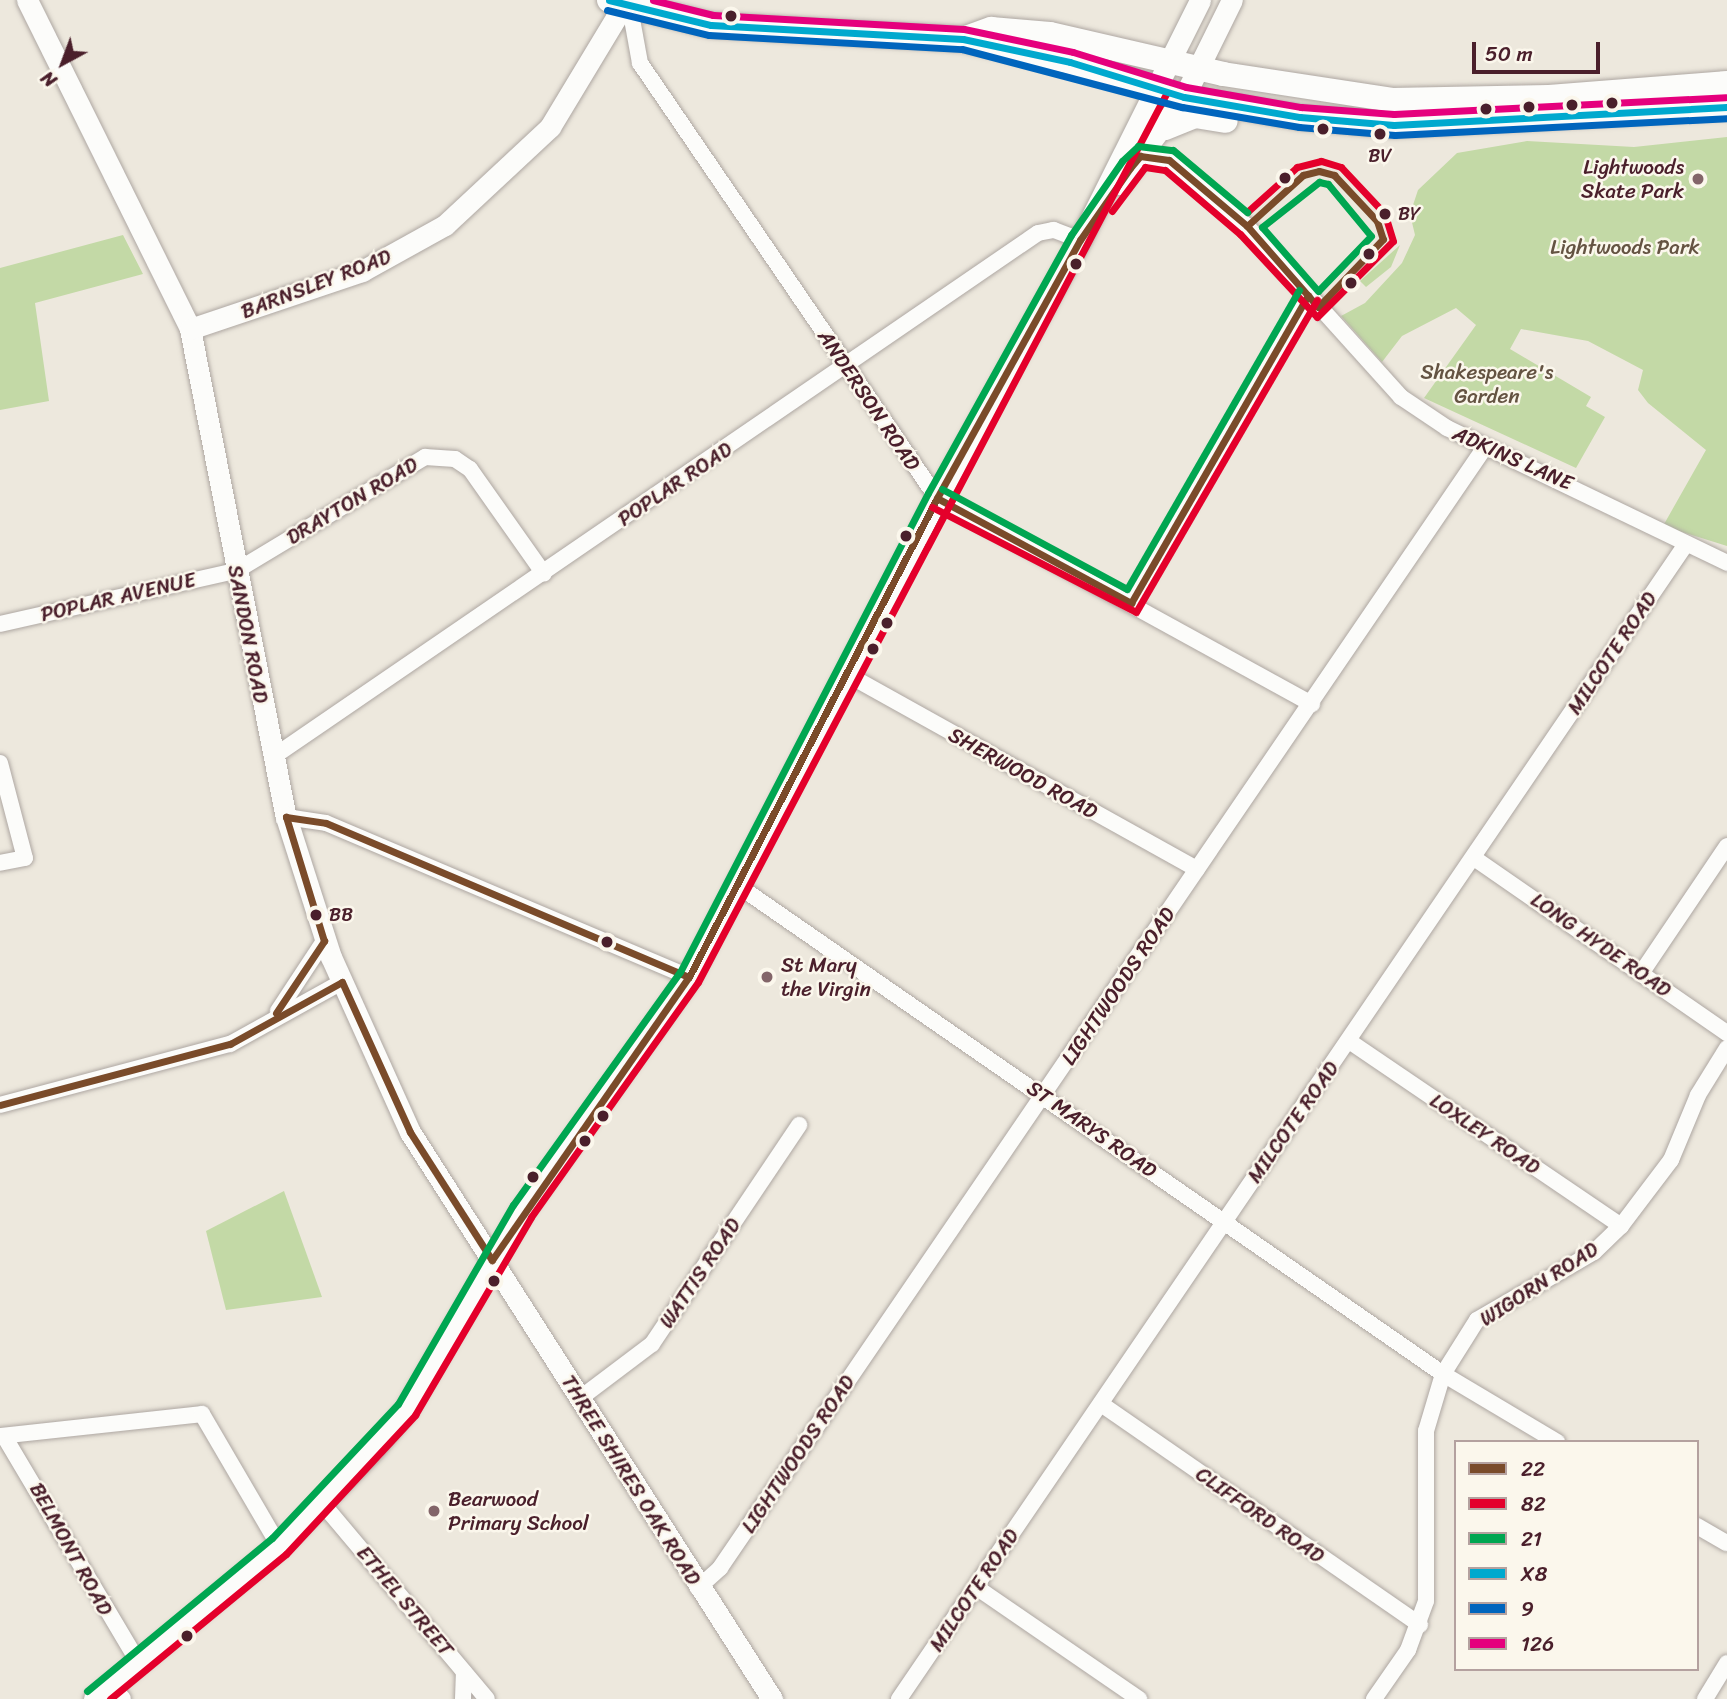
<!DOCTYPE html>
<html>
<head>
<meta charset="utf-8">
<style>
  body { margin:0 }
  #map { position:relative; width:1727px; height:1699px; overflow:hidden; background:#ede8dd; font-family:Sriracha,sans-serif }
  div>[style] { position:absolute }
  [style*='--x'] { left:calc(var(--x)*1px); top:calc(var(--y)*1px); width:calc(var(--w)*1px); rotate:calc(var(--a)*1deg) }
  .green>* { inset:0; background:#c3d9a6 }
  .roads { filter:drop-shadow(0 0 2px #aea7a2) drop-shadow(0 0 2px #aea7a2) }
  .minor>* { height:16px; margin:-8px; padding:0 8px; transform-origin:8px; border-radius:8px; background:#fcfcfa }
  .major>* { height:21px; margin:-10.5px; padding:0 10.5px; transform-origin:10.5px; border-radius:10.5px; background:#fcfcfa }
  .highway>* { height:24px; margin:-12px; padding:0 12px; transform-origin:12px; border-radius:12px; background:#fcfcfa }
  .bus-1>* { height:7px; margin:-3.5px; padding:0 3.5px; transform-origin:3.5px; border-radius:3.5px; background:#7a4b2a }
  .bus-2>* { height:7px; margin:-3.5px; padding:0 3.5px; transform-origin:3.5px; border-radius:3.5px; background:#e4002b }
  .bus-3>* { height:7px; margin:-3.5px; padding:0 3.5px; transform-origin:3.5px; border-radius:3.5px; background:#00a651 }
  .bus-4>* { height:7px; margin:-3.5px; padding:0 3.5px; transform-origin:3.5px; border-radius:3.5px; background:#00a9ce }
  .bus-5>* { height:7px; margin:-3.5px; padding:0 3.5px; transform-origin:3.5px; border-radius:3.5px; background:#0065bd }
  .bus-6>* { height:7px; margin:-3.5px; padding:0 3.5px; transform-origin:3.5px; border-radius:3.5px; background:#e5007d }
  .dots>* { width:19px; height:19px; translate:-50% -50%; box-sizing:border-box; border:4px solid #fbf7ec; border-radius:50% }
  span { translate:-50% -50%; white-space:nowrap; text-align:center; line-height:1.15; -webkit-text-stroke:5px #fbf7ec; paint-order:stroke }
  .bus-label { font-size:19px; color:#4a1f2b }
  .left { translate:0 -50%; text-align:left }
  .poi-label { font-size:21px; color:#4a1f2b }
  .right { translate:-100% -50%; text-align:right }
  .park-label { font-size:21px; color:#645342 }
  .street-label { font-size:21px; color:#4a1f2b }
  .legend { position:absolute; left:1454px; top:1440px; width:245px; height:231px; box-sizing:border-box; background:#fbf7ec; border:2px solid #b4a19f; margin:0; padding:9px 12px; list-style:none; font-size:21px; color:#4a1f2b }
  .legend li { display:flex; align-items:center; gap:14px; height:35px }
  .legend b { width:35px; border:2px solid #b4a19f }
  .north { position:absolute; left:28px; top:28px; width:70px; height:70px; -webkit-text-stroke:5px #fbf7ec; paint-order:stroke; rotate:221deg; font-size:19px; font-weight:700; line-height:28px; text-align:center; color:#4a1f2b }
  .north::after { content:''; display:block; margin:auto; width:24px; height:32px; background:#4a1f2b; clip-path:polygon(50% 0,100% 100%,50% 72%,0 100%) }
  .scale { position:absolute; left:1472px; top:42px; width:128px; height:32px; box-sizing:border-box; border:4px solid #4a1f2b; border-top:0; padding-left:9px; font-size:21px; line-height:24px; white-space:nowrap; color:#4a1f2b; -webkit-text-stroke:5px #fbf7ec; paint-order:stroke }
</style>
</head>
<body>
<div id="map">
  <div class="green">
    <div style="clip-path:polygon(1727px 137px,1727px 546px,1663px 526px,1706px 450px,1648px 403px,1638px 390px,1643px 370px,1588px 341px,1521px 329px,1510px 349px,1591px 397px,1586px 406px,1605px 417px,1576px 468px,1424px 398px,1476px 325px,1456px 308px,1402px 336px,1382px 362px,1341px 316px,1365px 303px,1402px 263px,1415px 235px,1410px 214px,1418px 190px,1457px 153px,1527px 141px,1634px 147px)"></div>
    <div style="clip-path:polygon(123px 235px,143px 274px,35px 303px,49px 401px,0 410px,0 268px)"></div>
    <div style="clip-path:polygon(1400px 245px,1391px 267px,1366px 287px,1360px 281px)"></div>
    <div style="clip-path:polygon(284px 1191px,322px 1297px,226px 1310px,206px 1231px)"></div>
  </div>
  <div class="roads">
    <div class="minor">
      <div style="--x:630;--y:8;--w:56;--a:79.7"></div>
      <div style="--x:640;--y:63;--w:527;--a:55.68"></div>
      <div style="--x:937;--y:498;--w:428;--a:28.8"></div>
      <div style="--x:1140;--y:156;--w:29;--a:8"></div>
      <div style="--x:1169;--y:160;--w:102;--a:40.2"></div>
      <div style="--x:1247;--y:226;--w:230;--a:48"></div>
      <div style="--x:1401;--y:397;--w:55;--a:34"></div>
      <div style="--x:1447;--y:428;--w:311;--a:25.7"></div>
      <div style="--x:1131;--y:603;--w:355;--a:-60.1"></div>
      <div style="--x:0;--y:624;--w:242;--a:-12.7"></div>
      <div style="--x:236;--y:571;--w:221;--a:-31.1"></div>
      <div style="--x:425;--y:457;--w:30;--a:4"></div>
      <div style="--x:455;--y:459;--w:18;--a:34"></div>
      <div style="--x:470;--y:469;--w:128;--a:54.8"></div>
      <div style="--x:850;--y:676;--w:397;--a:29.1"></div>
      <div style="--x:273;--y:757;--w:927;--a:-34.41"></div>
      <div style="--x:1038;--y:233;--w:16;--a:-11"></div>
      <div style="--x:1054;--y:230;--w:28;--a:21"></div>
      <div style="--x:0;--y:763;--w:98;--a:75.3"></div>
      <div style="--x:25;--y:858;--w:25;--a:169"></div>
      <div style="--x:286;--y:817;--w:40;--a:8.5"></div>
      <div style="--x:326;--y:823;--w:394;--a:23"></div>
      <div style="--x:1474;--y:858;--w:308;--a:34.7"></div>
      <div style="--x:740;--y:887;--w:855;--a:34.71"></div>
      <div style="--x:1443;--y:1374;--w:133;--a:30.8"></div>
      <div style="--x:1642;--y:972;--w:152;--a:-56"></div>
      <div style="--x:278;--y:1011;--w:84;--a:-56.7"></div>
      <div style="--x:1349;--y:1041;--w:329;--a:34.2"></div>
      <div style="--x:0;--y:1105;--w:238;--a:-14.9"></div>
      <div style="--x:230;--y:1044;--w:128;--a:-29"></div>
      <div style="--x:579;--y:1399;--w:91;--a:-37"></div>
      <div style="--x:652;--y:1344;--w:264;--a:-56.1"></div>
      <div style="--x:1101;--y:1404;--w:388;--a:34.7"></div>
      <div style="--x:0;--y:1436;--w:203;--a:-6.2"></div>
      <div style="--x:202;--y:1414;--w:153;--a:59.7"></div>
      <div style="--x:4;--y:1436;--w:263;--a:59.3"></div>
      <div style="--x:322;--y:1503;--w:256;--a:49.9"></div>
      <div style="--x:1697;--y:1526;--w:34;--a:30"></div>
      <div style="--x:976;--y:1587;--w:198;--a:34.5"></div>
      <div style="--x:698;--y:1588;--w:30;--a:-42"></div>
      <div style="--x:720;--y:1568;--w:1357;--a:-55.69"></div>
      <div style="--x:111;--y:1685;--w:18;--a:49"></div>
      <div style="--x:463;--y:1699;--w:27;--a:-88"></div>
      <div style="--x:899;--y:1699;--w:1398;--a:-55.73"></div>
      <div style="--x:1374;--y:1699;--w:60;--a:-55.2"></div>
      <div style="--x:1408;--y:1650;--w:52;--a:-69.8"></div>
      <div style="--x:1426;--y:1601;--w:170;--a:-90"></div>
      <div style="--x:1426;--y:1431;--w:59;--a:-73.4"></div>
      <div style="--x:1443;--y:1374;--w:64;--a:-57.8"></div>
      <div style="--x:1477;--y:1320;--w:135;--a:-30.2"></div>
      <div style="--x:1594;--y:1252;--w:37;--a:-44"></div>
      <div style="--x:1621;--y:1226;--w:83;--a:-52.9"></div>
      <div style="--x:1671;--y:1160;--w:70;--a:-67.4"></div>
      <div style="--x:1698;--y:1095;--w:55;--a:-58.3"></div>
      <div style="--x:1705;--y:1699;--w:42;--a:-58.6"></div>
    </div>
    <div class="major">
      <div style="--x:27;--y:0;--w:367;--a:63.6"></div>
      <div style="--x:190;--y:329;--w:497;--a:78.9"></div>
      <div style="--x:286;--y:817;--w:147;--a:72.2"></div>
      <div style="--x:331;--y:957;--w:192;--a:65.7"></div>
      <div style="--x:410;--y:1132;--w:673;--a:57.44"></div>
      <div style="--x:1119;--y:184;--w:109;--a:-53.2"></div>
      <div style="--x:1184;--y:97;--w:108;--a:-63.7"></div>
      <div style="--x:190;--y:329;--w:182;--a:-18.6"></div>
      <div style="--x:362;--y:271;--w:95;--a:-29"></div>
      <div style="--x:445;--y:225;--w:144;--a:-43"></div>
      <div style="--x:550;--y:127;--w:141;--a:-58.9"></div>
      <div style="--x:94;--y:1699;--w:240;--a:-39.6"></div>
      <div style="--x:279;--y:1546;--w:134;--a:-45.6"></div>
      <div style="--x:373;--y:1450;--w:52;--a:-50.5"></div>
      <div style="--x:406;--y:1410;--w:230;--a:-59.8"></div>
      <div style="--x:522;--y:1211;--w:287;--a:-54.5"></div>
      <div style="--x:689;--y:977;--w:539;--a:-62.63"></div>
      <div style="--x:937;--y:498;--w:295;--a:-61"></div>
      <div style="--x:1080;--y:240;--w:268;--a:-63.4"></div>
    </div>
    <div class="highway">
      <div style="--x:609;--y:0;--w:105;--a:13.8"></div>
      <div style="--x:711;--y:25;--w:252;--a:3.2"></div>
      <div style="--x:963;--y:39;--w:109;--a:12.1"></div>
      <div style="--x:1070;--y:62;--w:119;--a:17.1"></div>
      <div style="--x:1184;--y:97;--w:118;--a:9.8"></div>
      <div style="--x:1300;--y:117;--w:94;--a:4.9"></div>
      <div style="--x:1394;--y:125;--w:333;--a:-3.1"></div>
      <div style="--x:963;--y:39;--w:30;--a:-20"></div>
      <div style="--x:991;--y:29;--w:59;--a:4.8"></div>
      <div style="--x:1050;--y:34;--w:178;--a:13"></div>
      <div style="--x:1223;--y:74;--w:171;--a:8.7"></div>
      <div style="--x:1392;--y:100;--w:157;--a:-1.1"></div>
      <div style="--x:1549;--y:97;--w:179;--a:-4.5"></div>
      <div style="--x:1165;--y:128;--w:32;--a:-22"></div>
      <div style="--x:1195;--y:116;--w:31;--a:9"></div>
    </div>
  </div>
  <div class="bus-1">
    <div style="--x:1319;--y:171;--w:16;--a:15"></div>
    <div style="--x:1334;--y:175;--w:63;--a:46.9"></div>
    <div style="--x:1377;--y:221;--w:19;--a:72"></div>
    <div style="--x:1383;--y:239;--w:94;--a:133.7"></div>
    <div style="--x:1318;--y:307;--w:108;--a:-131.2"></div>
    <div style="--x:1247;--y:226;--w:76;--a:-42.3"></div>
    <div style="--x:1303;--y:175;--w:16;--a:-14"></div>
    <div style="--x:937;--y:498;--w:221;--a:28.4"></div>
    <div style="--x:1131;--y:603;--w:355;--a:-60.1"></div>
    <div style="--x:276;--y:1013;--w:87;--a:-56.3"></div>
    <div style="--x:324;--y:941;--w:130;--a:-107"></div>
    <div style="--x:286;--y:817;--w:40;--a:8.5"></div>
    <div style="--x:326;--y:823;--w:394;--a:23"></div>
    <div style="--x:0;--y:1105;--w:238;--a:-14.9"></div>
    <div style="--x:230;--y:1044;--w:128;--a:-29"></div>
    <div style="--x:342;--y:982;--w:165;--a:65.6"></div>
    <div style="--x:410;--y:1132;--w:152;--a:57.4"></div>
    <div style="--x:492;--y:1260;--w:345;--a:-55.2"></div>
    <div style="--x:689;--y:977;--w:539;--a:-62.63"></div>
    <div style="--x:937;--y:498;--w:295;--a:-61"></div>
    <div style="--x:1080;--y:240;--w:88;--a:-55.2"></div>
    <div style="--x:1130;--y:168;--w:16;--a:-50"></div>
    <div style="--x:1140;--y:156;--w:29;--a:8"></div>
    <div style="--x:1169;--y:160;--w:102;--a:40.2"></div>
  </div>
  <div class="bus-2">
    <div style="--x:1112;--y:211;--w:55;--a:-53.1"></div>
    <div style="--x:1145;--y:167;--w:20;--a:9"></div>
    <div style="--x:1165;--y:170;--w:99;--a:40.5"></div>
    <div style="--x:1240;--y:234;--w:113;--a:47.1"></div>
    <div style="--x:1317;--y:317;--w:107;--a:-45"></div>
    <div style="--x:1393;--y:241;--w:28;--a:-107"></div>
    <div style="--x:1385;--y:214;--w:64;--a:-133.1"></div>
    <div style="--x:1341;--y:167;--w:21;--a:-163"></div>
    <div style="--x:1321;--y:161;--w:25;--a:166"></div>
    <div style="--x:1297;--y:167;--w:67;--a:138"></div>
    <div style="--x:932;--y:507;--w:229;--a:27.2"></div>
    <div style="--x:1136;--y:612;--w:361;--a:-59.9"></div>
    <div style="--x:110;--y:1699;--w:228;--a:-39.5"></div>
    <div style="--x:286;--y:1554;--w:190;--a:-47.1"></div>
    <div style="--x:415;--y:1415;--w:229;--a:-59.6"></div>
    <div style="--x:531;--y:1217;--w:288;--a:-54.6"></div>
    <div style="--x:698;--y:982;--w:1004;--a:-62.21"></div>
  </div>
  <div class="bus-3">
    <div style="--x:1319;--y:182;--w:9;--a:13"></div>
    <div style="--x:1328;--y:184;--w:67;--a:50.4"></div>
    <div style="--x:1371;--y:236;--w:76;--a:133.9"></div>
    <div style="--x:1318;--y:291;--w:85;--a:-131.2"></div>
    <div style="--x:1262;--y:227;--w:73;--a:-38.3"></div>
    <div style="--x:942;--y:489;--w:210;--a:28.4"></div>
    <div style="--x:1127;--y:589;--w:345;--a:-60.1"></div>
    <div style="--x:87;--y:1691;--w:240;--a:-39.6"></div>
    <div style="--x:272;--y:1538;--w:184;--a:-46.8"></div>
    <div style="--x:398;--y:1404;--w:230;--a:-60"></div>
    <div style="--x:513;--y:1205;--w:287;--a:-54.4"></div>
    <div style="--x:680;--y:972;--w:539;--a:-62.63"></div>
    <div style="--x:928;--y:493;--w:295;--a:-61"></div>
    <div style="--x:1071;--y:235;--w:90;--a:-55.4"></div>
    <div style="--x:1122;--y:161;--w:22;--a:-43"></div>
    <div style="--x:1138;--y:146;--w:35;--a:7"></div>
    <div style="--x:1173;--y:150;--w:97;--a:40"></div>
  </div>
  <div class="bus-4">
    <div style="--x:609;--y:0;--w:105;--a:13.8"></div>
    <div style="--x:711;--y:25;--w:252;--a:3.2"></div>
    <div style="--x:963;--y:39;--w:109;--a:12.1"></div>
    <div style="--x:1070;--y:62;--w:119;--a:17.1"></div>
    <div style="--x:1184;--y:97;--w:118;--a:9.8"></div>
    <div style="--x:1300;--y:117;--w:94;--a:4.9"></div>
    <div style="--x:1394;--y:125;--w:333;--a:-3.1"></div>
  </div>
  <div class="bus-5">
    <div style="--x:607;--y:10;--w:105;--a:13.8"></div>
    <div style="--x:709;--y:35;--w:253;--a:3.2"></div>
    <div style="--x:962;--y:49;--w:228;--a:14.8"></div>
    <div style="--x:1182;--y:107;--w:119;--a:9.7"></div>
    <div style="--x:1299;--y:127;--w:96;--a:4.8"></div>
    <div style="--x:1395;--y:135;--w:332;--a:-2.9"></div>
  </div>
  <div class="bus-6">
    <div style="--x:653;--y:0;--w:62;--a:14"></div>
    <div style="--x:713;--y:15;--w:251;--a:3.2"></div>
    <div style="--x:964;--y:29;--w:111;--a:11.9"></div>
    <div style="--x:1073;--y:52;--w:118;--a:17.2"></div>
    <div style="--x:1186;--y:87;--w:117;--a:9.9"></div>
    <div style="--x:1301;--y:107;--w:93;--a:4.3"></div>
    <div style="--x:1394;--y:114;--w:332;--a:-2.9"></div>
  </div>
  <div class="dots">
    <div style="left:731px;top:16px;background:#4a1f2b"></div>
    <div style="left:1612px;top:103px;background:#4a1f2b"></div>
    <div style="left:1572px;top:105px;background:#4a1f2b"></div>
    <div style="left:1529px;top:107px;background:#4a1f2b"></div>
    <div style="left:1486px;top:109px;background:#4a1f2b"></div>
    <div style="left:1323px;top:129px;background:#4a1f2b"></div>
    <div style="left:1380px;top:134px;background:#4a1f2b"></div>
    <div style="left:1285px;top:178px;background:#4a1f2b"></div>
    <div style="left:1698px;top:179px;background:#836569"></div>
    <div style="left:1385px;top:214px;background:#4a1f2b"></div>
    <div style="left:1369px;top:254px;background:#4a1f2b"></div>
    <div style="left:1076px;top:264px;background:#4a1f2b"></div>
    <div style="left:1351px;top:283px;background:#4a1f2b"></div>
    <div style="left:906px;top:536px;background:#4a1f2b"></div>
    <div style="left:887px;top:623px;background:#4a1f2b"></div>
    <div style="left:873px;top:649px;background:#4a1f2b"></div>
    <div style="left:316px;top:915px;background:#4a1f2b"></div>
    <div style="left:607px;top:942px;background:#4a1f2b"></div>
    <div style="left:767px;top:977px;background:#836569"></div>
    <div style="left:603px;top:1116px;background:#4a1f2b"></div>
    <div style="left:585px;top:1141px;background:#4a1f2b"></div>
    <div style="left:533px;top:1177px;background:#4a1f2b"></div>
    <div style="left:494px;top:1281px;background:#4a1f2b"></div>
    <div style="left:434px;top:1511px;background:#836569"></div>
    <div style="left:187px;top:1636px;background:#4a1f2b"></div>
  </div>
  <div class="bus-label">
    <span style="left:1380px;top:156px">BV</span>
    <span class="left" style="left:1398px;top:214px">BY</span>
    <span class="left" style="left:329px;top:915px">BB</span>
  </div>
  <div class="poi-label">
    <span class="right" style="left:1684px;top:179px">Lightwoods<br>Skate Park</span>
    <span class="left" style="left:781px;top:977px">St Mary<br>the Virgin</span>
    <span class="left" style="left:448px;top:1511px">Bearwood<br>Primary School</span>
  </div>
  <div class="park-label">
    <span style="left:1625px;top:247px">Lightwoods Park</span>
    <span style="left:1487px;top:384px">Shakespeare's<br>Garden</span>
  </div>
  <div class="street-label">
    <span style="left:316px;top:284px;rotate:-21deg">BARNSLEY ROAD</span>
    <span style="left:869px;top:400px;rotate:56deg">ANDERSON ROAD</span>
    <span style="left:1513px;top:458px;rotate:24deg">ADKINS LANE</span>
    <span style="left:675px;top:484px;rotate:-34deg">POPLAR ROAD</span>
    <span style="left:352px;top:501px;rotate:-31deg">DRAYTON ROAD</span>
    <span style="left:118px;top:597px;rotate:-13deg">POPLAR AVENUE</span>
    <span style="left:248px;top:634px;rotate:79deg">SANDON ROAD</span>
    <span style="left:1612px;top:653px;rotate:-56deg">MILCOTE ROAD</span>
    <span style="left:1023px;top:773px;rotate:29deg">SHERWOOD ROAD</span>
    <span style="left:1601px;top:945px;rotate:35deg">LONG HYDE ROAD</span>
    <span style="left:1118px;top:986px;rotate:-56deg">LIGHTWOODS ROAD</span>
    <span style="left:1293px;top:1122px;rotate:-55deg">MILCOTE ROAD</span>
    <span style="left:1092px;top:1129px;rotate:35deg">ST MARYS ROAD</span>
    <span style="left:1485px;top:1134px;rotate:34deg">LOXLEY ROAD</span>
    <span style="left:700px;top:1273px;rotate:-56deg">WATTIS ROAD</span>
    <span style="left:1539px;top:1284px;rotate:-33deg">WIGORN ROAD</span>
    <span style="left:798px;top:1454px;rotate:-56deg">LIGHTWOODS ROAD</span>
    <span style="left:631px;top:1480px;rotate:58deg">THREE SHIRES OAK ROAD</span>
    <span style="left:1260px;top:1515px;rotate:35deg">CLIFFORD ROAD</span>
    <span style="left:71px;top:1549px;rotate:61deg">BELMONT ROAD</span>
    <span style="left:974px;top:1590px;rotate:-56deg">MILCOTE ROAD</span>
    <span style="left:405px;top:1601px;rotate:50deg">ETHEL STREET</span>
  </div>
  <ul class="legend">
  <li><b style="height:9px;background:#7a4b2a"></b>22</li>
  <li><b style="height:9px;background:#e4002b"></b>82</li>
  <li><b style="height:9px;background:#00a651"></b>21</li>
  <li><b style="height:9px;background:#00a9ce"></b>X8</li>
  <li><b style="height:9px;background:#0065bd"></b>9</li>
  <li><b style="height:9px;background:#e5007d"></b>126</li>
  </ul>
  <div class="north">N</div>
  <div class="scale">50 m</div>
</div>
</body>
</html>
